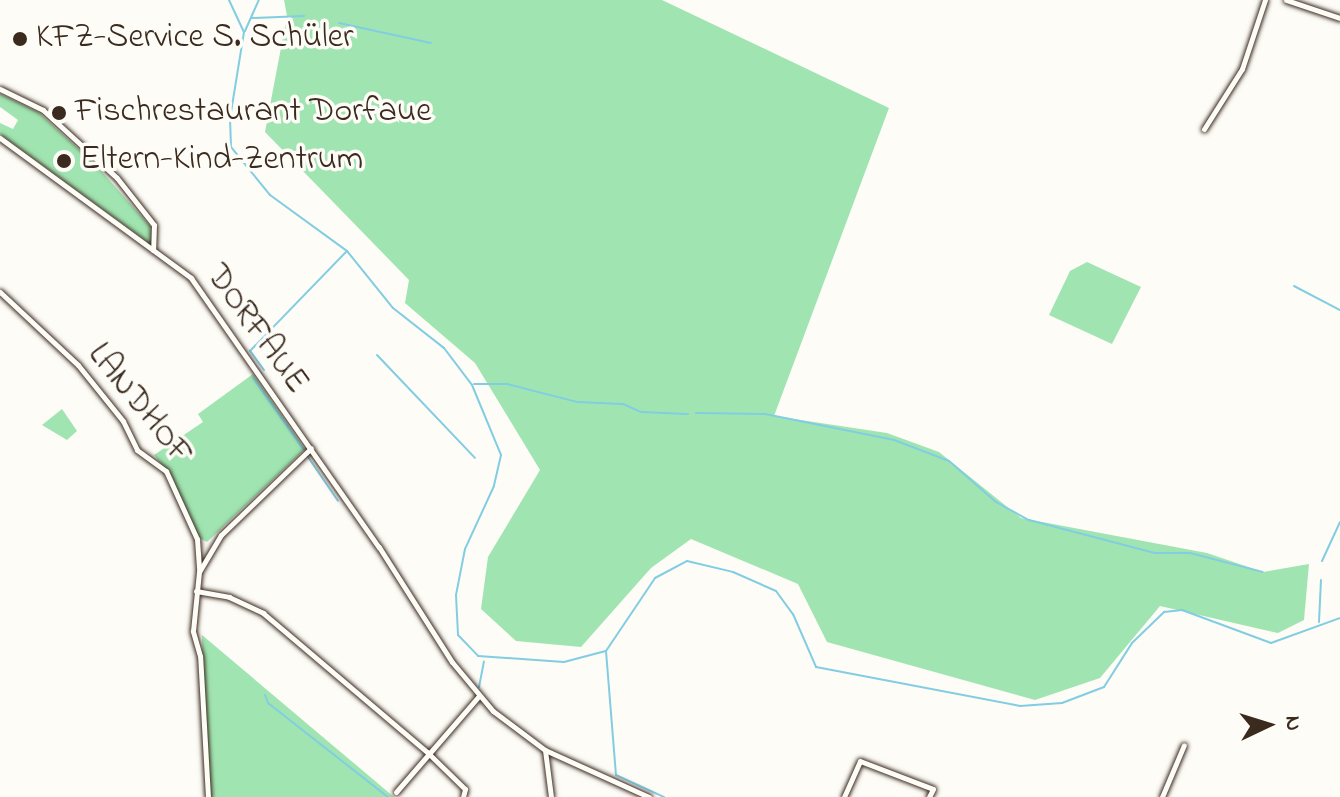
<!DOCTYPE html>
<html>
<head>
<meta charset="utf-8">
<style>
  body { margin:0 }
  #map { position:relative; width:1340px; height:797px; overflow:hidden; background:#fdfcf7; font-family:"Indie Flower",sans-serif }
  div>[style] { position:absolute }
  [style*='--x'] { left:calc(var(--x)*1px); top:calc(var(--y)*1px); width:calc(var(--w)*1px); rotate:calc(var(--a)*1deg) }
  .green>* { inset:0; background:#a0e5b1 }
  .stream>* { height:2px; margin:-1px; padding:0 1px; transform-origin:1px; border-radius:1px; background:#82cde2 }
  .roads { filter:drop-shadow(0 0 2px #3b2a1e) drop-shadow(0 0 2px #3b2a1e) }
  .street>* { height:5px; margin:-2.5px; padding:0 2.5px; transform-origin:2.5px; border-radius:2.5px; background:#fdfcf7 }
  .dots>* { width:22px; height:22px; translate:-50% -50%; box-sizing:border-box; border:4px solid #fdfcf7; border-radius:50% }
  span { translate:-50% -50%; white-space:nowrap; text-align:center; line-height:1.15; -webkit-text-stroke:7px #fdfcf7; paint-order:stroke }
  .poi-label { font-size:34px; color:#3b2a1e }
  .left { translate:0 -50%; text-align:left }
  .street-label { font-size:34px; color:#3b2a1e }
  .north { position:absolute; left:1228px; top:685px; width:80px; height:80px; -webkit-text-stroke:6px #fdfcf7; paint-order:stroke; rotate:86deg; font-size:22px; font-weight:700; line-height:32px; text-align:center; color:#3b2a1e }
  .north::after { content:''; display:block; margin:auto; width:28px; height:36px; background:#3b2a1e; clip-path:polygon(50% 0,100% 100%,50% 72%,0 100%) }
</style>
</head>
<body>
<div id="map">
  <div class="green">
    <div style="clip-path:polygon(284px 0,662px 0,889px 108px,774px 416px,887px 433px,939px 452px,1021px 518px,1207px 553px,1263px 572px,1309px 564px,1304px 620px,1278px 633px,1160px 606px,1100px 678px,1035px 700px,827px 642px,798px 584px,691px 539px,651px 568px,581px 647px,516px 641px,481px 609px,488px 557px,540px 470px,475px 363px,405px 303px,409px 280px,265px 132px,287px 16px)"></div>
    <div style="clip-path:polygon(0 94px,38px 112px,95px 164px,150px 226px,153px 246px,0 134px,0 123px,13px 129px,18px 120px,0 107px)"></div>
    <div style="clip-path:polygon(1087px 262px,1141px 287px,1112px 344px,1049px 315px,1070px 271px)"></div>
    <div style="clip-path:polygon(253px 374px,305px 449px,207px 542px,197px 537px,172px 477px,154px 455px,203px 422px,198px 414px)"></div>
    <div style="clip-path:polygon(62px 409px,77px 431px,67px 440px,42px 425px)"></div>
    <div style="clip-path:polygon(202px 635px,394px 797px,206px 797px)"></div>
  </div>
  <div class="stream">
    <div style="--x:229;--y:0;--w:35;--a:65"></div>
    <div style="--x:244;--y:32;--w:87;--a:99.2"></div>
    <div style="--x:230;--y:118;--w:29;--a:88"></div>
    <div style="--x:231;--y:147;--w:62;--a:50.9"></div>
    <div style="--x:270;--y:195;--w:95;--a:36"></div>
    <div style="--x:347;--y:251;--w:73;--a:51.1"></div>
    <div style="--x:393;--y:308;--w:65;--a:38.1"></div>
    <div style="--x:444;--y:348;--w:46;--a:52.9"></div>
    <div style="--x:472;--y:385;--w:76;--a:67.5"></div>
    <div style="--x:501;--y:455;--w:32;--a:103"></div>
    <div style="--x:494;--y:486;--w:69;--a:114.7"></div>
    <div style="--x:465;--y:549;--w:47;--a:101.1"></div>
    <div style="--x:456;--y:595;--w:40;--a:87.1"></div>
    <div style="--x:458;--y:635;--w:29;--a:46"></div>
    <div style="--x:478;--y:656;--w:86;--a:4"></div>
    <div style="--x:564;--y:662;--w:43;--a:-14.7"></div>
    <div style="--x:606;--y:651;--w:88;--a:-56.1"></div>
    <div style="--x:655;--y:578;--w:36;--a:-28"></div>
    <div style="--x:687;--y:561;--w:47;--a:13.4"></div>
    <div style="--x:733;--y:572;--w:47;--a:23.8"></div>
    <div style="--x:776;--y:591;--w:29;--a:54"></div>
    <div style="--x:793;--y:614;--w:58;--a:66.5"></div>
    <div style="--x:816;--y:667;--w:208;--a:10.8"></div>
    <div style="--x:1020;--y:706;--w:42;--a:-4.1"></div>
    <div style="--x:1062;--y:703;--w:45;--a:-20.9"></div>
    <div style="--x:1104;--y:687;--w:52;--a:-57.5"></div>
    <div style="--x:1132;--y:643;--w:45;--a:-44.1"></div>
    <div style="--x:1164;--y:612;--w:18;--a:-6"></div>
    <div style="--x:1182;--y:610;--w:95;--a:20.3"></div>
    <div style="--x:1271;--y:643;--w:73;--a:-19.9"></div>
    <div style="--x:251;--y:18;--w:53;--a:-2.2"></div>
    <div style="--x:339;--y:23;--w:94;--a:12.3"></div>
    <div style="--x:245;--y:31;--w:34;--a:-66"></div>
    <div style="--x:1294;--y:286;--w:52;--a:27.6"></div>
    <div style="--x:377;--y:355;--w:142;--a:46.4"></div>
    <div style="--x:264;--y:370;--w:24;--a:-126"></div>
    <div style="--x:250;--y:351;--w:139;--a:-45.9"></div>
    <div style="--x:253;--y:378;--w:87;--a:54.8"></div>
    <div style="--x:474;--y:384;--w:33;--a:0"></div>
    <div style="--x:507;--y:384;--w:72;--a:14.4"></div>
    <div style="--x:577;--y:402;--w:46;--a:2.5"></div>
    <div style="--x:623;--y:404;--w:20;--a:24"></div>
    <div style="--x:641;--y:412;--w:47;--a:2.4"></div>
    <div style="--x:696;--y:413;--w:69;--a:0.8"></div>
    <div style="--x:765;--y:414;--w:132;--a:11.4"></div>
    <div style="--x:894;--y:440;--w:59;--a:20.9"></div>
    <div style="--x:949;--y:461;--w:62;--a:41.1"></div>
    <div style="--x:996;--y:502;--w:38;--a:29"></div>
    <div style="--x:1029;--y:520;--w:130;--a:14.7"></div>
    <div style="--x:1155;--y:553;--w:35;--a:0"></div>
    <div style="--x:1190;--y:553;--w:75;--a:14.6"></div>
    <div style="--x:308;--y:457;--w:53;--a:55.7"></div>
    <div style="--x:1322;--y:561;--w:43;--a:-65.2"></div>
    <div style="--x:1319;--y:622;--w:42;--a:-87.3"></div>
    <div style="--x:606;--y:651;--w:124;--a:85.4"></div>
    <div style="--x:616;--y:775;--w:53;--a:24.6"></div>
    <div style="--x:479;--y:687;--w:26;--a:-79"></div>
    <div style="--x:265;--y:695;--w:9;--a:69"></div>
    <div style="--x:268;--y:703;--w:152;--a:38.1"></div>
  </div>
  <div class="roads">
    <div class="street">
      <div style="--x:1286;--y:0;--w:57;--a:18.4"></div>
      <div style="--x:0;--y:89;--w:48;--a:26"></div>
      <div style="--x:43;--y:110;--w:100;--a:42.6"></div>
      <div style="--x:117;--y:178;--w:60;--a:51.8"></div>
      <div style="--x:154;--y:225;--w:25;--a:92"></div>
      <div style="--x:1204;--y:129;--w:71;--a:-57.7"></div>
      <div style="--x:1242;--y:69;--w:73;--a:-71.6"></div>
      <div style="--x:0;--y:138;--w:237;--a:36.2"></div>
      <div style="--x:191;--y:278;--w:328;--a:55.1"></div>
      <div style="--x:379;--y:547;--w:136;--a:57.6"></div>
      <div style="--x:452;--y:662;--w:64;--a:50.1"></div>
      <div style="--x:493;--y:711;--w:65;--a:36.9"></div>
      <div style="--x:545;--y:750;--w:114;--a:24.3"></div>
      <div style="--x:0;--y:292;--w:107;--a:43.1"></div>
      <div style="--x:78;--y:365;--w:72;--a:51.2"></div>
      <div style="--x:123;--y:421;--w:32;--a:64"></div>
      <div style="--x:137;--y:450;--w:36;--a:36"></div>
      <div style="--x:166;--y:471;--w:75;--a:65.5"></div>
      <div style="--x:197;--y:539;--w:32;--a:86"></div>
      <div style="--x:196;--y:591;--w:34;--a:10"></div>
      <div style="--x:229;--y:597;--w:38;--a:25"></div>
      <div style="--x:263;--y:613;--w:215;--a:40.3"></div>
      <div style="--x:427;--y:752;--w:53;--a:44.2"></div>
      <div style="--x:465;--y:789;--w:8;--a:104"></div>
      <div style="--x:545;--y:750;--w:47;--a:82.7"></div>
      <div style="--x:396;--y:792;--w:127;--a:-49.2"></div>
      <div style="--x:208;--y:797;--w:141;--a:-93.2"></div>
      <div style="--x:200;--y:656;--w:26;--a:-106"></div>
      <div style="--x:193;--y:631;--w:59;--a:-84.2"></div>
      <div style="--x:199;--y:572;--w:43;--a:-59.3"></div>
      <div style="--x:221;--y:535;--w:125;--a:-44"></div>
      <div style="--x:844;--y:797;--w:39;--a:-66"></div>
      <div style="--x:860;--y:761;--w:78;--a:21"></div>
      <div style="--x:933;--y:789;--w:9;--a:117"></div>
      <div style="--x:1162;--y:797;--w:56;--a:-67.1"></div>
    </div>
  </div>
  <div class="dots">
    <div style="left:20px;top:39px;background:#3b2a1e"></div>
    <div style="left:59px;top:113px;background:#3b2a1e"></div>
    <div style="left:64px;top:161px;background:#3b2a1e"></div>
  </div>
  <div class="poi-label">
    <span class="left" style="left:36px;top:39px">KFZ-Service S. Schüler</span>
    <span class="left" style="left:75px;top:113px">Fischrestaurant Dorfaue</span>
    <span class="left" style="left:80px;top:161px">Eltern-Kind-Zentrum</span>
  </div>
  <div class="street-label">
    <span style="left:256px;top:330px;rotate:54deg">DORFAUE</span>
    <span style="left:139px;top:405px;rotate:51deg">LANDHOF</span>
  </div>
  <div class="north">N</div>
</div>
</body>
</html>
